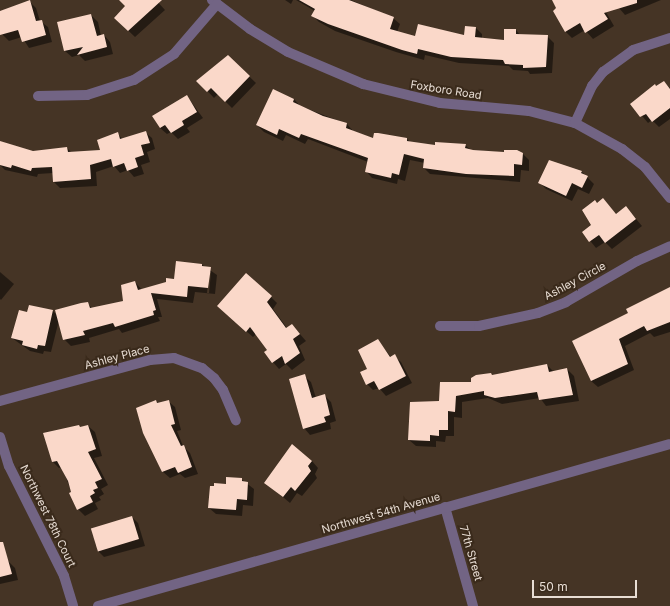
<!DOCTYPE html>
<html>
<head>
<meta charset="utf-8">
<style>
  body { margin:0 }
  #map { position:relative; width:670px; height:606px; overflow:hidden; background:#453425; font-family:Inter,sans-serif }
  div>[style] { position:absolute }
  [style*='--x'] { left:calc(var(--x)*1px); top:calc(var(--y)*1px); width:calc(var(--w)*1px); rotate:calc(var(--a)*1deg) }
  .shadow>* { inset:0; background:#0007 }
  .building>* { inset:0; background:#fad8c9; transform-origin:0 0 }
  .minor>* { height:10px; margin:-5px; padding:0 5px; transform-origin:5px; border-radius:5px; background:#726484 }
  span { translate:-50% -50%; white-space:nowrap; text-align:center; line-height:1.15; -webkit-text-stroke:4px #3a2a1b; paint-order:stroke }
  .street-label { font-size:11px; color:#e8ddd4 }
  .scale { position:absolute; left:532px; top:580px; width:105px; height:18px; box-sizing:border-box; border:2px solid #e8ddd4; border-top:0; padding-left:5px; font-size:12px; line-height:14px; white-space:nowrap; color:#e8ddd4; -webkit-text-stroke:3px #3a2a1b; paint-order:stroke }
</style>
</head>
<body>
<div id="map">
  <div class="shadow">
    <div style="clip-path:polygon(127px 0,156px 0,165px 10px,135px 37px,115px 18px,126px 7px)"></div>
    <div style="clip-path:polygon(285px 0,293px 0,291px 4px)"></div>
    <div style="clip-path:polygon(296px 0,351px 0,393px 18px,400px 24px,397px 32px,416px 37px,465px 36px,476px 28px,482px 34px,482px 39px,505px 41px,516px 30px,521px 36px,547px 36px,554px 43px,552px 73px,530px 74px,528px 71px,513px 70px,509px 66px,459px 63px,425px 55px,424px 60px,396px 52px,335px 31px,319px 22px,313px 16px,315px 11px)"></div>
    <div style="clip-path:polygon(553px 0,599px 0,614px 26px,593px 39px,585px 30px,572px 38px,565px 31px)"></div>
    <div style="clip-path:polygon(616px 0,661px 0,625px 15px,619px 8px)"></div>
    <div style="clip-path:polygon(30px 2px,36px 8px,40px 21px,48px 27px,52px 42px,29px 48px,22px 37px,9px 41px,2px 34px,0 12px)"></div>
    <div style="clip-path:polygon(91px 15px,98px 22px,101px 36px,104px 35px,110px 42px,113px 54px,85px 61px,79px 55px,72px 57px,65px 51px)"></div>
    <div style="clip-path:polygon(228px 56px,256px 83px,232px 108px,218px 94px,214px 98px,198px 81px)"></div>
    <div style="clip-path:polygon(664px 82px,670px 88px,670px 119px,659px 127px,652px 120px,648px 123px,632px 104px)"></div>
    <div style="clip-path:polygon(187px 96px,203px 118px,187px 128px,190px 132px,178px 139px,171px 132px,167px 134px,160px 128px)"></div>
    <div style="clip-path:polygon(294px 99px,300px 106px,347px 124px,353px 131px,374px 139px,407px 139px,410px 142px,436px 146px,465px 145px,471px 150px,523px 154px,529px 160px,529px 171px,521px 170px,520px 182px,430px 174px,424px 168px,425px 163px,410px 160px,405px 181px,398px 179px,397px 184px,372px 178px,366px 171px,368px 162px,308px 139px,305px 144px,286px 135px,283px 141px,264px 132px,257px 125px)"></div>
    <div style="clip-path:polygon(145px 132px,152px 138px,155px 149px,147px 152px,150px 162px,141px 165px,144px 174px,134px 177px,128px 170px,120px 173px,114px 166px,96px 172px,97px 186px,60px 188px,54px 182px,53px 173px,38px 174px,37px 177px,5px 170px,0 165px,0 142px,33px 152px,67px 148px,72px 153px,101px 151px,117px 134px,123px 139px)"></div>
    <div style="clip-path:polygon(550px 161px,582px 172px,594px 184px,589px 194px,578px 189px,572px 201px,546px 189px,539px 182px)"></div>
    <div style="clip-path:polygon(597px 204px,616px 214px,626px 207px,642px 226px,612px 249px,605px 242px,596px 248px,583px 232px,593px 226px)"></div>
    <div style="clip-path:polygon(evenodd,201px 264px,217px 275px,215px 294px,195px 292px,193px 303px,157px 299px,162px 317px,158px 317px,160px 321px,122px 333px,119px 329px,89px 338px,90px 342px,71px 346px,64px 339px,59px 320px,51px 352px,44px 351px,43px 354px,30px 351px,12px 338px,28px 313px,53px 311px,58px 316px,87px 303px,93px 309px,124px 301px,135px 282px,142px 290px,175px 280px,201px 264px,209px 272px,211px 272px,209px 293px,207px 293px,209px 272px)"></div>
    <div style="clip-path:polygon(0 272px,14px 284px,1px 300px,0 299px)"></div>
    <div style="clip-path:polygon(670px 290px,670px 332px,654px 337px,650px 333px,625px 346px,634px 370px,598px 387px,591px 381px,630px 314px)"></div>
    <div style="clip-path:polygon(271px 297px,277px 303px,273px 309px,287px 328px,292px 325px,306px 341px,299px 346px,305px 360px,292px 370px,286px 364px,279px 369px,265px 353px,268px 350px,256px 334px,253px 337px,224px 312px)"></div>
    <div style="clip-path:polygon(378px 341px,391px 357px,394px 356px,401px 362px,412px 383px,386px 396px,379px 388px,373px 390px,367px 384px)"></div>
    <div style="clip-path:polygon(547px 365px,554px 372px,567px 369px,574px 376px,579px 401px,546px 406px,540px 398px,502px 404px,488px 398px,462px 402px,462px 418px,454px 417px,454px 436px,446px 436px,445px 442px,436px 441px,436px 447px,416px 446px,409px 440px,440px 402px,473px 383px,491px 374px,493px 376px)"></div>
    <div style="clip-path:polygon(304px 376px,311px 382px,316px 398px,324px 395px,331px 402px,336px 421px,330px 423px,331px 429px,310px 435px,304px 428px)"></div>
    <div style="clip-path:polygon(168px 401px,175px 407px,181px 430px,177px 431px,183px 446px,190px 453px,198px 474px,185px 478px,180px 474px,170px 478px,163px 472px,144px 432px,144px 405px)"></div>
    <div style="clip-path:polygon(88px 426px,95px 432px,102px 456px,94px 458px,108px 485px,101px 489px,104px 494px,99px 497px,101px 500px,95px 503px,98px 509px,85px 516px,78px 509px,62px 467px,59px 468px,53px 462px)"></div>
    <div style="clip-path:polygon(312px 461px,318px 468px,315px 474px,317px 478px,302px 496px,297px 493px,290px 503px,265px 482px)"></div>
    <div style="clip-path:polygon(241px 479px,254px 489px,253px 506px,243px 505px,242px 516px,216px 514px,209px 508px,227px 485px)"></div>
    <div style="clip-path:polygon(132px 517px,138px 523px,145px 546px,104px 557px,97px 550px)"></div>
    <div style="clip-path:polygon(0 553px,15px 568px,18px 580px,0 584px)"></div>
  </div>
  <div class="building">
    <div style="clip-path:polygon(30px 0,36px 21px,42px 20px,46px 35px,22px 42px,18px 30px,0 35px,0 11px)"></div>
    <div style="clip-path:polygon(119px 0,162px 0,128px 31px,114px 18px,125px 6px)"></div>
    <div style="clip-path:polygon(299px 0,349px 0,394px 17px,390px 29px,415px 36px,418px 24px,464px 35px,465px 26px,476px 27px,475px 37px,504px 40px,504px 29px,516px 29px,516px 34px,548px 35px,546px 67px,523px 68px,523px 65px,505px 64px,503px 60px,451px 57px,418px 49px,417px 54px,402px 50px,328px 24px,311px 16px,315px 9px)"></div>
    <div style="clip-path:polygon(552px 0,637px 0,637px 3px,604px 13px,608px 19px,585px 33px,580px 23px,565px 32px,553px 11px,556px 8px)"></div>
    <div style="clip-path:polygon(91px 14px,97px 36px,104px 34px,107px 47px,77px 55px,83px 47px,64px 51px,57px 22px)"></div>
    <div style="clip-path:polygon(228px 55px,250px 76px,225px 102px,211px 88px,207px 92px,196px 81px)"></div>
    <div style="clip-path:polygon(664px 81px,670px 89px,670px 108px,652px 122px,646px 114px,640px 117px,630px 104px,655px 84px,656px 86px)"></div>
    <div style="clip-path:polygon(273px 89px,294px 99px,293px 102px,323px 116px,347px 123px,346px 128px,373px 138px,374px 133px,378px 133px,407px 138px,407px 141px,435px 145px,435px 142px,466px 144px,465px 148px,473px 150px,504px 152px,504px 150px,517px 150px,523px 153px,522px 165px,514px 164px,514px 176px,466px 174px,423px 168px,424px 159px,404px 154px,399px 175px,392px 173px,391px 178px,365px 172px,368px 158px,301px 134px,299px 138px,279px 129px,277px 135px,256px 125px)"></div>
    <div style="clip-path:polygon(187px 95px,197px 112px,182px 121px,184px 125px,171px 133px,165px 125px,160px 128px,152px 116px)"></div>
    <div style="clip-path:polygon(146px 131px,150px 143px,141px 145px,144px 155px,135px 158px,138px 167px,127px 171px,124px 163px,113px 167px,111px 159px,90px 165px,91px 179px,53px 182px,52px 167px,32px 168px,31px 171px,12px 165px,11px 168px,0 165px,0 141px,33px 151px,67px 147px,68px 152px,100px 150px,97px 140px,118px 132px,120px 139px)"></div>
    <div style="clip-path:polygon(549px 160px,582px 171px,581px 173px,588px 176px,582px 188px,572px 183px,566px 196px,538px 183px)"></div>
    <div style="clip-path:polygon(603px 198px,616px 214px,626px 206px,636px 219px,605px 243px,599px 235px,589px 242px,582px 232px,591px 225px,582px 210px,595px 200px,597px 203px)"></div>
    <div style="clip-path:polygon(176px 261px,202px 264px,202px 266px,211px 267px,208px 288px,188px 286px,187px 297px,151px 293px,156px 310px,153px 311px,154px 315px,115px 327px,113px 323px,83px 331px,85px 335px,63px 340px,55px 310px,81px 303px,88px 302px,90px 308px,123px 301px,121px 285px,135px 281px,138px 290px,166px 282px,166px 278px,174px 279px)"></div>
    <div style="clip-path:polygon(246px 273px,272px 296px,267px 302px,286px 328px,292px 324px,300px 334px,293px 339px,300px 353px,285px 364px,282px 356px,272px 363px,264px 352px,267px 350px,250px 327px,246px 332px,217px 306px)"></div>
    <div style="clip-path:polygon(670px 287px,670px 322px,647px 331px,644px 326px,619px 339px,628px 364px,591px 381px,572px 341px,628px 313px,626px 309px)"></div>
    <div style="clip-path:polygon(29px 305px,53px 310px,45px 346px,38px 345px,37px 349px,22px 345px,23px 341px,11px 338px,19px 310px,27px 312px)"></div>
    <div style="clip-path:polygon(378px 339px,390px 357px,395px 354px,406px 376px,379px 390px,374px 381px,366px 385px,360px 372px,367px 369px,358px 350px)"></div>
    <div style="clip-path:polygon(547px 364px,549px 372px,567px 368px,573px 395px,539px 400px,537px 392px,495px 398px,484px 395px,484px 391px,456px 396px,455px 412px,448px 411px,448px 430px,439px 430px,439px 436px,430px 435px,430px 441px,408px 440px,410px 402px,439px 401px,440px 382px,471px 382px,471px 378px,476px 375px,491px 373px,492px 375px)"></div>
    <div style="clip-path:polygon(305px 374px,312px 398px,325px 394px,330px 415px,324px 417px,326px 422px,303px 429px,289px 379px)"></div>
    <div style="clip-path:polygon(156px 400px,157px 403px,169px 400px,175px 424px,171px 425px,181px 446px,184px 445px,192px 467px,178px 473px,175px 467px,162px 472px,143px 433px,136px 408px)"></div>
    <div style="clip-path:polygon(79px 425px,80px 427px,88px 425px,96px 449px,88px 452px,102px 479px,95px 482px,98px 488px,93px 490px,95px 493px,90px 496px,93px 502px,77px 510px,69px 493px,71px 492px,68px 481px,57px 461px,52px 462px,43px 433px)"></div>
    <div style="clip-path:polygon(292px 444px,312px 461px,308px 466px,311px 471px,295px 491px,291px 487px,283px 497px,264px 483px)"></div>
    <div style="clip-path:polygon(226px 477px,242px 478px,242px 481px,248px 482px,247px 500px,237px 499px,236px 510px,208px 508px,210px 486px,214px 486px,214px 483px,226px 484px)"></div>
    <div style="left:132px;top:516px;width:24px;height:43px;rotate:73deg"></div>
    <div style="clip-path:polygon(0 542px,3px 542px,12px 574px,0 577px)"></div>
  </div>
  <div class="minor">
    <div style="--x:212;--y:0;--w:48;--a:37.3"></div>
    <div style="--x:250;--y:29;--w:44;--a:31.2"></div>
    <div style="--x:288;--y:52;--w:82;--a:23.1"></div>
    <div style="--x:363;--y:84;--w:79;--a:13.9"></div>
    <div style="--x:440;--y:103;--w:89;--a:5.1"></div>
    <div style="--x:529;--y:111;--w:48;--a:14.6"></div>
    <div style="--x:575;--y:123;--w:54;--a:29"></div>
    <div style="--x:622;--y:149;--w:29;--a:38"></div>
    <div style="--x:645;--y:167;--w:40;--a:51"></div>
    <div style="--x:38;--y:96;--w:49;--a:-1.2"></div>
    <div style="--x:87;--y:95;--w:49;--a:-17.7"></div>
    <div style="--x:134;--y:80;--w:48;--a:-33"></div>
    <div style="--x:174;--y:54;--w:66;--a:-49.3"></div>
    <div style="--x:575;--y:123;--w:41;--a:-65.3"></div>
    <div style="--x:592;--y:86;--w:18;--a:-52"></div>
    <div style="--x:603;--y:72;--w:37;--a:-36"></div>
    <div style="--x:633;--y:50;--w:39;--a:-18"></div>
    <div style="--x:440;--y:326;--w:39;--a:0"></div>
    <div style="--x:479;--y:326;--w:60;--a:-12.4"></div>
    <div style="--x:538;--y:313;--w:30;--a:-21"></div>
    <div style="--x:566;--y:302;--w:82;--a:-30"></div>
    <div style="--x:637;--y:261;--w:36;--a:-24"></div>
    <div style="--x:0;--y:401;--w:156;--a:-15.3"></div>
    <div style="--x:150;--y:360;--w:24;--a:-5"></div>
    <div style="--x:174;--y:358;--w:30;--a:20"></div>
    <div style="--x:202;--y:368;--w:16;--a:40"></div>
    <div style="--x:214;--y:378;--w:15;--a:53"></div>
    <div style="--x:223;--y:390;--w:33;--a:67"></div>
    <div style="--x:0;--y:437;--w:30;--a:73"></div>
    <div style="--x:9;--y:466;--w:123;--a:63.4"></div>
    <div style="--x:64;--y:576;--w:31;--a:73"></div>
    <div style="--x:445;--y:507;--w:103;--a:74.2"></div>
    <div style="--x:98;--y:606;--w:594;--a:-15.81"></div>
  </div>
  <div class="street-label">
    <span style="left:446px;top:90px;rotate:9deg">Foxboro Road</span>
    <span style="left:575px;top:281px;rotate:-28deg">Ashley Circle</span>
    <span style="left:117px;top:357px;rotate:-15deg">Ashley Place</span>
    <span style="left:381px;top:513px;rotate:-16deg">Northwest 54th Avenue</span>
    <span style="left:48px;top:516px;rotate:64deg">Northwest 78th Court</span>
    <span style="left:471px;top:553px;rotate:74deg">77th Street</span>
  </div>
  <div class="scale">50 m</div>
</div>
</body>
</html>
